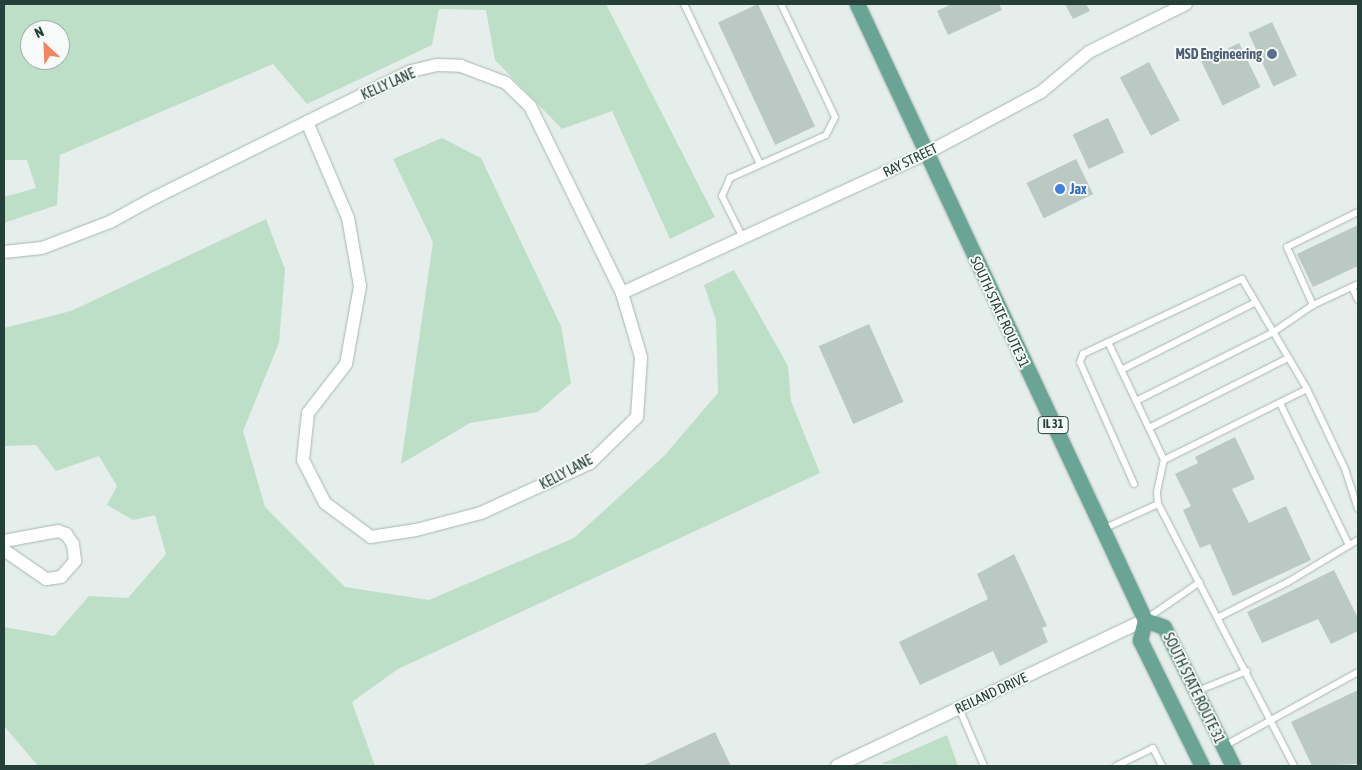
<!DOCTYPE html>
<html>
<head>
<meta charset="utf-8">
<style>
  body { margin:0 }
  #map { position:relative; width:1362px; height:770px; overflow:hidden; background:#e5eeea; font-family:"Asap Condensed",sans-serif }
  div>[style] { position:absolute }
  [style*='--x'] { left:calc(var(--x)*1px); top:calc(var(--y)*1px); width:calc(var(--w)*1px); rotate:calc(var(--a)*1deg) }
  .green>* { inset:0; background:#bedfc7 }
  .building>* { inset:0; background:#bac9c3; transform-origin:0 0 }
  .roads { filter:drop-shadow(0 0 1px #a7b6b1) drop-shadow(0 0 1px #a7b6b1) }
  .service>* { height:6px; margin:-3px; padding:0 3px; transform-origin:3px; border-radius:3px; background:#fff }
  .minor>* { height:12px; margin:-6px; padding:0 6px; transform-origin:6px; border-radius:6px; background:#fff }
  .primary>* { height:15px; margin:-7.5px; padding:0 7.5px; transform-origin:7.5px; border-radius:7.5px; background:#69a495 }
  .dots>* { width:14px; height:14px; translate:-50% -50%; box-sizing:border-box; border:2px solid #f6faf8; border-radius:50% }
  span { translate:-50% -50%; white-space:nowrap; text-align:center; line-height:1.15; -webkit-text-stroke:4px #f6faf8; paint-order:stroke }
  .shield-label span { padding:1px 4px; background:#f6faf8; border:1px solid; border-radius:4px; -webkit-text-stroke-width:0 }
  .shield-label { font-size:12px; color:#244039; font-weight:700 }
  .service-label { font-size:14px; color:#4e5e75; font-weight:700 }
  .right { translate:-100% -50%; text-align:right }
  .street-label { font-size:14px; color:#244039 }
  .shop-label { font-size:14px; color:#366cbe; font-weight:700 }
  .left { translate:0 -50%; text-align:left }
  .frame { position:absolute; inset:0; border:5px solid #244039; pointer-events:none }
  .north { position:absolute; left:20px; top:20px; width:50px; height:50px; box-sizing:border-box; background:#f6faf8; border:1px solid #a2b0ac; border-radius:50%; rotate:335deg; font-size:14px; font-weight:700; line-height:20px; text-align:center; color:#244039 }
  .north::after { content:''; display:block; margin:auto; width:18px; height:22px; background:#f2855f; clip-path:polygon(50% 0,100% 100%,50% 72%,0 100%) }
</style>
</head>
<body>
<div id="map">
  <div class="green">
    <div style="clip-path:polygon(evenodd,4px 4px,606px 4px,715px 217px,670px 239px,612px 111px,562px 129px,495px 60px,486px 10px,439px 9px,432px 45px,307px 104px,273px 64px,60px 155px,57px 205px,4px 223px,4px 197px,36px 188px,27px 160px,4px 160px,4px 4px,30px 30px,60px 30px,60px 60px,30px 60px,30px 30px)"></div>
    <div style="clip-path:polygon(442px 138px,481px 158px,561px 326px,571px 383px,538px 412px,470px 423px,401px 464px,433px 242px,393px 159px)"></div>
    <div style="clip-path:polygon(266px 219px,285px 269px,279px 343px,243px 431px,265px 507px,345px 587px,429px 600px,574px 538px,664px 456px,718px 393px,716px 320px,704px 285px,734px 270px,788px 366px,791px 401px,820px 473px,398px 669px,352px 702px,375px 766px,38px 766px,4px 726px,4px 627px,54px 636px,89px 596px,128px 598px,166px 554px,155px 515px,133px 520px,107px 505px,117px 486px,99px 456px,56px 471px,36px 445px,4px 446px,4px 328px,71px 311px)"></div>
    <div style="clip-path:polygon(947px 735px,958px 766px,881px 764px)"></div>
  </div>
  <div class="building">
    <div style="left:758px;top:4px;width:135px;height:44px;rotate:65deg"></div>
    <div style="clip-path:polygon(952px 4px,999px 4px,1002px 10px,948px 35px,937px 11px)"></div>
    <div style="clip-path:polygon(1065px 4px,1086px 4px,1090px 11px,1073px 19px)"></div>
    <div style="left:1272px;top:22px;width:59px;height:26px;rotate:65deg"></div>
    <div style="left:1239px;top:43px;width:49px;height:42px;rotate:64deg"></div>
    <div style="left:1149px;top:62px;width:66px;height:33px;rotate:62deg"></div>
    <div style="left:1108px;top:118px;width:38px;height:39px;rotate:65deg"></div>
    <div style="left:1076px;top:159px;width:39px;height:55px;rotate:64deg"></div>
    <div style="clip-path:polygon(1358px 225px,1358px 266px,1313px 287px,1297px 254px)"></div>
    <div style="left:869px;top:324px;width:85px;height:55px;rotate:66deg"></div>
    <div style="clip-path:polygon(1235px 437px,1255px 479px,1232px 489px,1249px 523px,1286px 506px,1311px 560px,1233px 596px,1210px 544px,1200px 548px,1183px 510px,1191px 506px,1175px 474px,1198px 463px,1195px 457px)"></div>
    <div style="clip-path:polygon(1014px 554px,1047px 626px,1042px 628px,1048px 642px,1000px 666px,993px 651px,920px 685px,899px 642px,988px 599px,977px 574px)"></div>
    <div style="clip-path:polygon(1334px 570px,1358px 618px,1358px 631px,1331px 644px,1318px 619px,1262px 643px,1247px 612px)"></div>
    <div style="clip-path:polygon(1358px 690px,1358px 764px,1312px 766px,1291px 722px)"></div>
    <div style="clip-path:polygon(715px 732px,731px 766px,642px 766px)"></div>
  </div>
  <div class="roads">
    <div class="service">
      <div style="--x:684;--y:4;--w:177;--a:64.6"></div>
      <div style="--x:1358;--y:212;--w:79;--a:153.8"></div>
      <div style="--x:1287;--y:247;--w:64;--a:65.9"></div>
      <div style="--x:1313;--y:305;--w:50;--a:-25"></div>
      <div style="--x:743;--y:238;--w:47;--a:-116.6"></div>
      <div style="--x:722;--y:196;--w:20;--a:-66"></div>
      <div style="--x:730;--y:178;--w:105;--a:-24.1"></div>
      <div style="--x:826;--y:135;--w:20;--a:-63"></div>
      <div style="--x:835;--y:117;--w:125;--a:-115.5"></div>
      <div style="--x:1352;--y:287;--w:14;--a:65"></div>
      <div style="--x:1108;--y:342;--w:131;--a:64.6"></div>
      <div style="--x:1121;--y:370;--w:149;--a:-26.7"></div>
      <div style="--x:1136;--y:401;--w:152;--a:-26.6"></div>
      <div style="--x:1272;--y:333;--w:50;--a:-34.3"></div>
      <div style="--x:1280;--y:403;--w:158;--a:64.1"></div>
      <div style="--x:1149;--y:428;--w:156;--a:-26.7"></div>
      <div style="--x:1134;--y:484;--w:133;--a:-113.9"></div>
      <div style="--x:1080;--y:362;--w:9;--a:-69"></div>
      <div style="--x:1083;--y:354;--w:176;--a:-25.3"></div>
      <div style="--x:1242;--y:279;--w:128;--a:59.4"></div>
      <div style="--x:1307;--y:389;--w:89;--a:64.6"></div>
      <div style="--x:1345;--y:469;--w:42;--a:72"></div>
      <div style="--x:1103;--y:529;--w:60;--a:-24.4"></div>
      <div style="--x:1219;--y:617;--w:77;--a:-26.9"></div>
      <div style="--x:1288;--y:582;--w:82;--a:-31"></div>
      <div style="--x:1146;--y:619;--w:65;--a:-34.4"></div>
      <div style="--x:1195;--y:692;--w:56;--a:-22"></div>
      <div style="--x:959;--y:708;--w:63;--a:66.7"></div>
      <div style="--x:1224;--y:746;--w:153;--a:-28.9"></div>
      <div style="--x:1116;--y:766;--w:41;--a:-25.9"></div>
      <div style="--x:1153;--y:748;--w:20;--a:63"></div>
      <div style="--x:1294;--y:766;--w:295;--a:-117.4"></div>
      <div style="--x:1158;--y:504;--w:12;--a:-95"></div>
      <div style="--x:1157;--y:492;--w:33;--a:-78"></div>
      <div style="--x:1164;--y:460;--w:160;--a:-26.4"></div>
    </div>
    <div class="minor">
      <div style="--x:4;--y:252;--w:38;--a:-6"></div>
      <div style="--x:42;--y:248;--w:73;--a:-20.9"></div>
      <div style="--x:110;--y:222;--w:48;--a:-28.7"></div>
      <div style="--x:152;--y:199;--w:173;--a:-26.4"></div>
      <div style="--x:307;--y:122;--w:116;--a:-26.1"></div>
      <div style="--x:411;--y:71;--w:27;--a:-13"></div>
      <div style="--x:437;--y:65;--w:24;--a:2"></div>
      <div style="--x:461;--y:66;--w:48;--a:20.7"></div>
      <div style="--x:506;--y:83;--w:33;--a:44"></div>
      <div style="--x:530;--y:106;--w:208;--a:63.8"></div>
      <div style="--x:622;--y:293;--w:67;--a:73.5"></div>
      <div style="--x:641;--y:357;--w:60;--a:93.8"></div>
      <div style="--x:637;--y:417;--w:66;--a:135.6"></div>
      <div style="--x:590;--y:463;--w:120;--a:155.4"></div>
      <div style="--x:481;--y:513;--w:67;--a:165.3"></div>
      <div style="--x:416;--y:530;--w:46;--a:171.2"></div>
      <div style="--x:371;--y:537;--w:57;--a:-143.5"></div>
      <div style="--x:325;--y:503;--w:48;--a:-117.1"></div>
      <div style="--x:303;--y:460;--w:47;--a:-83.9"></div>
      <div style="--x:308;--y:413;--w:62;--a:-52.2"></div>
      <div style="--x:346;--y:364;--w:79;--a:-79.8"></div>
      <div style="--x:360;--y:286;--w:69;--a:-100"></div>
      <div style="--x:348;--y:218;--w:104;--a:-113.1"></div>
      <div style="--x:622;--y:293;--w:333;--a:-24.6"></div>
      <div style="--x:925;--y:154;--w:132;--a:-28.1"></div>
      <div style="--x:1041;--y:92;--w:62;--a:-39.8"></div>
      <div style="--x:1089;--y:52;--w:108;--a:-26.3"></div>
      <div style="--x:4;--y:541;--w:55;--a:-10.5"></div>
      <div style="--x:58;--y:531;--w:9;--a:21"></div>
      <div style="--x:66;--y:534;--w:12;--a:55"></div>
      <div style="--x:73;--y:544;--w:17;--a:83"></div>
      <div style="--x:75;--y:561;--w:21;--a:131"></div>
      <div style="--x:61;--y:577;--w:15;--a:172"></div>
      <div style="--x:46;--y:579;--w:51;--a:-145.4"></div>
      <div style="--x:837;--y:766;--w:341;--a:-25.4"></div>
    </div>
    <div class="primary">
      <div style="--x:857;--y:4;--w:680;--a:64.94"></div>
      <div style="--x:1145;--y:620;--w:21;--a:104"></div>
      <div style="--x:1140;--y:640;--w:140;--a:63.8"></div>
      <div style="--x:1145;--y:620;--w:20;--a:20"></div>
      <div style="--x:1164;--y:627;--w:155;--a:63.6"></div>
    </div>
  </div>
  <div class="dots">
    <div style="left:1272px;top:54px;background:#5c6f8a"></div>
    <div style="left:1060px;top:189px;background:#3f7fe0"></div>
  </div>
  <div class="shield-label">
    <span style="left:1053px;top:425px">IL 31</span>
  </div>
  <div class="service-label">
    <span class="right" style="left:1262px;top:54px">MSD Engineering</span>
  </div>
  <div class="street-label">
    <span style="left:388px;top:84px;rotate:-24deg">KELLY LANE</span>
    <span style="left:910px;top:160px;rotate:-26deg">RAY STREET</span>
    <span style="left:1000px;top:312px;rotate:65deg">SOUTH STATE ROUTE 31</span>
    <span style="left:566px;top:472px;rotate:-28deg">KELLY LANE</span>
    <span style="left:1194px;top:688px;rotate:64deg">SOUTH STATE ROUTE 31</span>
    <span style="left:991px;top:693px;rotate:-25deg">REILAND DRIVE</span>
  </div>
  <div class="shop-label">
    <span class="left" style="left:1070px;top:189px">Jax</span>
  </div>
  <div class="frame"></div>
  <div class="north">N</div>
</div>
</body>
</html>
